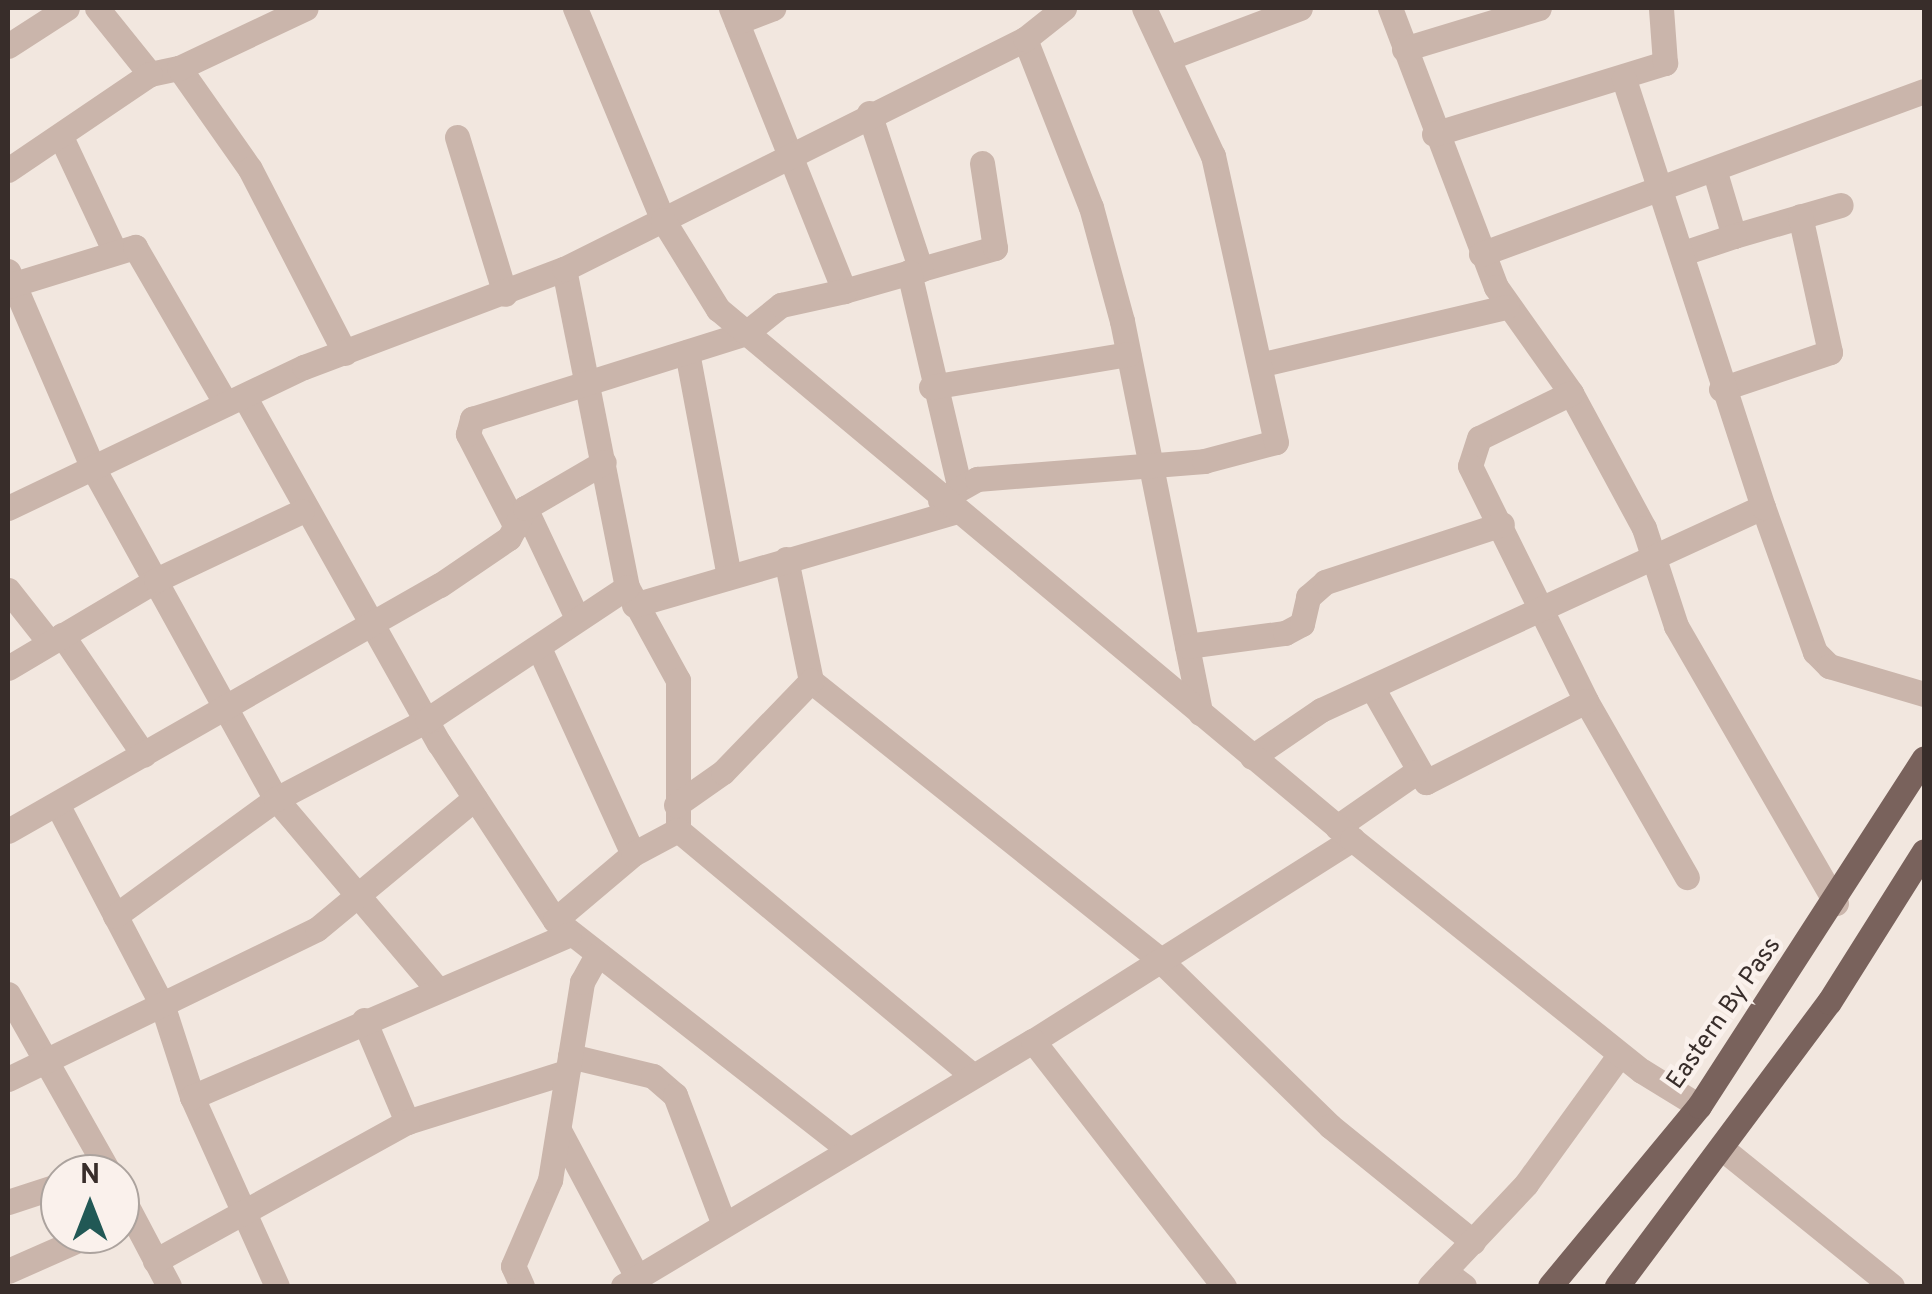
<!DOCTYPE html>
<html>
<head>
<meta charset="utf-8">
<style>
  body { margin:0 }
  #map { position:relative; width:1932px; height:1294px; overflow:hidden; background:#f2e7df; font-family:Overpass,sans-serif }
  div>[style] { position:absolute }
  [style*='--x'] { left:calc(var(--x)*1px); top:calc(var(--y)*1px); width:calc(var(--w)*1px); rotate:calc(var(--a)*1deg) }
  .minor>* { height:25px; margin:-12.5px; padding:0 12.5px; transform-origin:12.5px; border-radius:12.5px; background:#cab5ab }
  .tertiary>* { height:25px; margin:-12.5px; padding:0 12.5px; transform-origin:12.5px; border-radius:12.5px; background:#cab5ab }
  .primary>* { height:25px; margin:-12.5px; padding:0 12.5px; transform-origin:12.5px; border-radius:12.5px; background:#79625c }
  span { translate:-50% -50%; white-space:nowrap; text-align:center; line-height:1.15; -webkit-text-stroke:9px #faf1ec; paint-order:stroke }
  .street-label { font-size:25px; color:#382d2a }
  .frame { position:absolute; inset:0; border:10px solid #382d2a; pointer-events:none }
  .north { position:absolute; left:40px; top:1154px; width:100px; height:100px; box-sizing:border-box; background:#faf1ec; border:2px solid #aca39e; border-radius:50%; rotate:0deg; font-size:28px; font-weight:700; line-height:40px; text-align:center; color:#382d2a }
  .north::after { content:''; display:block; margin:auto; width:35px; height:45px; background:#215855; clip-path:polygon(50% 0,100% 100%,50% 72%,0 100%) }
</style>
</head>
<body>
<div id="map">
  <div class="minor">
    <div style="--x:97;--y:8;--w:85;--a:51.2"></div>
    <div style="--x:150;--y:74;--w:30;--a:-12"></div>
    <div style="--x:179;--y:68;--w:123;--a:54.9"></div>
    <div style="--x:250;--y:169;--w:207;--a:62.7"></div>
    <div style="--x:731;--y:8;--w:305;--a:68.2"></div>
    <div style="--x:844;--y:291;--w:157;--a:-15.9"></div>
    <div style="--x:995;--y:248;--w:86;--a:-98.7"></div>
    <div style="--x:1390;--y:8;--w:298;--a:69.2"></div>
    <div style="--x:1496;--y:287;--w:130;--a:54.7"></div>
    <div style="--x:1571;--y:393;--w:153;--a:61.6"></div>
    <div style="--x:1644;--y:528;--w:103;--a:71.9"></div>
    <div style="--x:1676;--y:626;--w:320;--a:60"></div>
    <div style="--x:737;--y:22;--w:39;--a:-21"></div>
    <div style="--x:1025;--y:39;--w:180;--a:68.6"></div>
    <div style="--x:1091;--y:207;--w:118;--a:74.8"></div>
    <div style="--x:1122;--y:321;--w:400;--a:78.7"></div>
    <div style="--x:8;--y:46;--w:70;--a:-32.8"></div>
    <div style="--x:1404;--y:49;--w:141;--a:-16.9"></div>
    <div style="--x:1168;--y:58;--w:141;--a:-20.7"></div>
    <div style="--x:179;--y:68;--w:140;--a:-25.3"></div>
    <div style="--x:869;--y:113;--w:165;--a:71.7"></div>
    <div style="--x:1434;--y:134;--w:242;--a:-17.1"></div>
    <div style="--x:1665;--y:63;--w:55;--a:-94.2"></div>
    <div style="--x:457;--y:137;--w:164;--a:73"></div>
    <div style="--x:62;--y:139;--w:120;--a:64.9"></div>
    <div style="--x:1714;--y:169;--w:70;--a:73.4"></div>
    <div style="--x:1734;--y:236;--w:111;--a:-16.2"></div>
    <div style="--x:8;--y:170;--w:171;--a:-34.1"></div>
    <div style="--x:1683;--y:253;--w:54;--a:-18.4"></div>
    <div style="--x:1481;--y:254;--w:472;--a:-20.2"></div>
    <div style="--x:564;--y:269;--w:324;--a:78.8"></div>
    <div style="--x:627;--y:587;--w:106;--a:61.3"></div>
    <div style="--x:678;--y:680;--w:150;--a:90"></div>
    <div style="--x:678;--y:830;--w:384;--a:39.8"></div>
    <div style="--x:8;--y:271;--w:215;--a:66.7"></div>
    <div style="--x:93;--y:468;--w:378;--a:61.1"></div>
    <div style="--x:276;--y:799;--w:249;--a:49.7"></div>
    <div style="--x:909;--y:272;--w:220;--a:76.8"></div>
    <div style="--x:8;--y:286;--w:133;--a:-17.1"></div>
    <div style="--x:135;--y:247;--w:181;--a:59.9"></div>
    <div style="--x:687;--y:352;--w:228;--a:79.4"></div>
    <div style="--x:1263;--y:364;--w:250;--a:-13.2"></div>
    <div style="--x:931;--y:387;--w:200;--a:-9.5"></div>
    <div style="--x:1721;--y:389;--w:115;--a:-18.7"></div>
    <div style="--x:1830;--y:352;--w:139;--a:-102.4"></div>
    <div style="--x:1571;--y:393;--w:102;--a:153.9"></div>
    <div style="--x:1479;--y:438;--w:29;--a:108"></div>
    <div style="--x:1470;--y:466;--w:262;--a:63.7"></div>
    <div style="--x:1586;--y:701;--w:203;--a:60.2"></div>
    <div style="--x:244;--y:396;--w:398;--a:60.7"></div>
    <div style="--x:439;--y:743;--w:212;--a:56.8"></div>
    <div style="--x:555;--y:920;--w:372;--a:38"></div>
    <div style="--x:940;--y:500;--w:43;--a:-29.6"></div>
    <div style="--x:977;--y:479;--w:228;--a:-4.5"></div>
    <div style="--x:1204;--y:461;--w:74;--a:-14.8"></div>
    <div style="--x:1276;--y:442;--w:293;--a:-102.4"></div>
    <div style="--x:1213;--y:156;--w:163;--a:-115"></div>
    <div style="--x:1763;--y:507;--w:154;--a:70.3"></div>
    <div style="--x:1815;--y:652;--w:20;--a:45"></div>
    <div style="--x:1829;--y:666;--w:99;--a:16.4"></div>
    <div style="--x:8;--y:508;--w:328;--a:-25.5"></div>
    <div style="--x:304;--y:367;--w:278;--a:-20.7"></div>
    <div style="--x:564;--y:269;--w:515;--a:-26.52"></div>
    <div style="--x:1025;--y:39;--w:50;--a:-38.5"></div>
    <div style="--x:525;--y:508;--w:117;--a:64.7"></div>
    <div style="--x:516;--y:527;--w:105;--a:-117.3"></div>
    <div style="--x:468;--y:434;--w:16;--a:-75"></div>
    <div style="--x:472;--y:419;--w:287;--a:-17.4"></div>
    <div style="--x:746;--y:333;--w:45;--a:-38.7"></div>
    <div style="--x:781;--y:305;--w:65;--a:-12.5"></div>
    <div style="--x:786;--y:559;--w:125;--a:78.4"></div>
    <div style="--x:811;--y:681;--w:447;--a:38.6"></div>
    <div style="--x:1160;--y:960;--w:238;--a:44.3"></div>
    <div style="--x:1330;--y:1126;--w:184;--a:39"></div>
    <div style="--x:8;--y:590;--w:66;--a:51.7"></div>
    <div style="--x:634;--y:605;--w:333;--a:-16.2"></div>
    <div style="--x:62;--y:635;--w:145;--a:55.7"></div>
    <div style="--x:1187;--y:646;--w:99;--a:-7.6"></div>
    <div style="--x:1285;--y:633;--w:19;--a:-28"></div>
    <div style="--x:1302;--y:624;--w:28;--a:-77"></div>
    <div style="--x:1308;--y:597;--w:23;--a:-41"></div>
    <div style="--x:1325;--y:582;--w:186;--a:-18.1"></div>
    <div style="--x:539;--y:648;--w:226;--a:65.5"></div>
    <div style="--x:8;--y:668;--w:172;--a:-30.7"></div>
    <div style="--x:156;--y:580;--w:161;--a:-25.3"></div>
    <div style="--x:1374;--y:691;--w:105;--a:60.3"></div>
    <div style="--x:1426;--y:782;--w:179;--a:-26.9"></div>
    <div style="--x:1252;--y:757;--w:83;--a:-34.3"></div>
    <div style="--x:1321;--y:710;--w:486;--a:-24.7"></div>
    <div style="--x:1763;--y:507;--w:450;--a:-108"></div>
    <div style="--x:57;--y:804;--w:229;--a:62.4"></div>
    <div style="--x:163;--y:1007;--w:95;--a:72.1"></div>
    <div style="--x:192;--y:1097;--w:207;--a:65.8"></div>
    <div style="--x:676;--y:805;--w:57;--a:-35.1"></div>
    <div style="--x:723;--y:772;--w:127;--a:-46"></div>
    <div style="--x:1337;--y:827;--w:96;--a:-34.8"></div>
    <div style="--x:8;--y:831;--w:497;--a:-29.7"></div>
    <div style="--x:440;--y:585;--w:83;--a:-34.3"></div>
    <div style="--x:509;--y:538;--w:34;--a:-62"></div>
    <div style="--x:525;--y:508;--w:91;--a:-30.2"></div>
    <div style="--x:115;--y:916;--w:199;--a:-36"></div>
    <div style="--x:276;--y:799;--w:170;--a:-27.6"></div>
    <div style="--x:427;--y:720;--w:240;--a:-33.6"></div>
    <div style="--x:555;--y:920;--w:102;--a:-40.2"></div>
    <div style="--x:633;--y:854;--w:51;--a:-28.1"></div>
    <div style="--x:8;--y:994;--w:207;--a:60.5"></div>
    <div style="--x:364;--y:1020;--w:111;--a:67.1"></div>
    <div style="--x:407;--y:1122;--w:168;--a:-17.4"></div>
    <div style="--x:1033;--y:1041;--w:378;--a:-32.3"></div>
    <div style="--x:570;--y:1056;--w:85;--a:13.5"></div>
    <div style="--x:653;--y:1076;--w:29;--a:41"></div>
    <div style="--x:675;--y:1095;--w:136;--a:69.3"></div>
    <div style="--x:8;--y:1079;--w:343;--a:-25.9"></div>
    <div style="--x:317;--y:929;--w:205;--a:-39.7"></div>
    <div style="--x:192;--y:1097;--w:410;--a:-23.3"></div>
    <div style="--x:560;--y:1132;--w:164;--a:62"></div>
    <div style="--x:120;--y:1193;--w:105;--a:62.2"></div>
    <div style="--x:8;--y:1202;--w:55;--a:-18.1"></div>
    <div style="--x:155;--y:1261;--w:288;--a:-28.9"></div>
    <div style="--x:8;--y:1271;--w:92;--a:-23.8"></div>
    <div style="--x:1444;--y:1271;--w:25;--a:37"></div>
    <div style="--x:522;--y:1286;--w:22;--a:-114"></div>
    <div style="--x:513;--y:1266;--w:94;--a:-66.7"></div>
    <div style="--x:550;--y:1180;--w:201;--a:-80.8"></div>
    <div style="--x:582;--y:982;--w:31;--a:-61"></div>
    <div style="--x:623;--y:1286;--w:478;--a:-30.9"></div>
    <div style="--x:1033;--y:1041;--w:311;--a:52.1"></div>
    <div style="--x:1430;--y:1286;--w:140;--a:-46.7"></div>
    <div style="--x:1526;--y:1184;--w:160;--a:-54.1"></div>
  </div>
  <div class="tertiary">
    <div style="--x:575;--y:8;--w:230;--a:67.5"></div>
    <div style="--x:663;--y:220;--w:105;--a:58.3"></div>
    <div style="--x:718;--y:309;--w:826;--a:39.89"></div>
    <div style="--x:1352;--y:839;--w:371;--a:38.7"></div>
    <div style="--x:1642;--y:1071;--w:67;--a:31.6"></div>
    <div style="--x:1724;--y:1150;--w:216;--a:39"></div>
  </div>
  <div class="primary">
    <div style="--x:1550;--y:1286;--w:234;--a:-50.4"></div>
    <div style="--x:1699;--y:1106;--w:414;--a:-57.1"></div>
    <div style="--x:1617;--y:1286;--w:354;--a:-53.3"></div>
    <div style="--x:1829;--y:1002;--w:178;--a:-57.8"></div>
  </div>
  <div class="street-label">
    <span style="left:1725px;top:1014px;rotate:-55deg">Eastern By Pass</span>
  </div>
  <div class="frame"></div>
  <div class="north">N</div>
</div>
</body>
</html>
